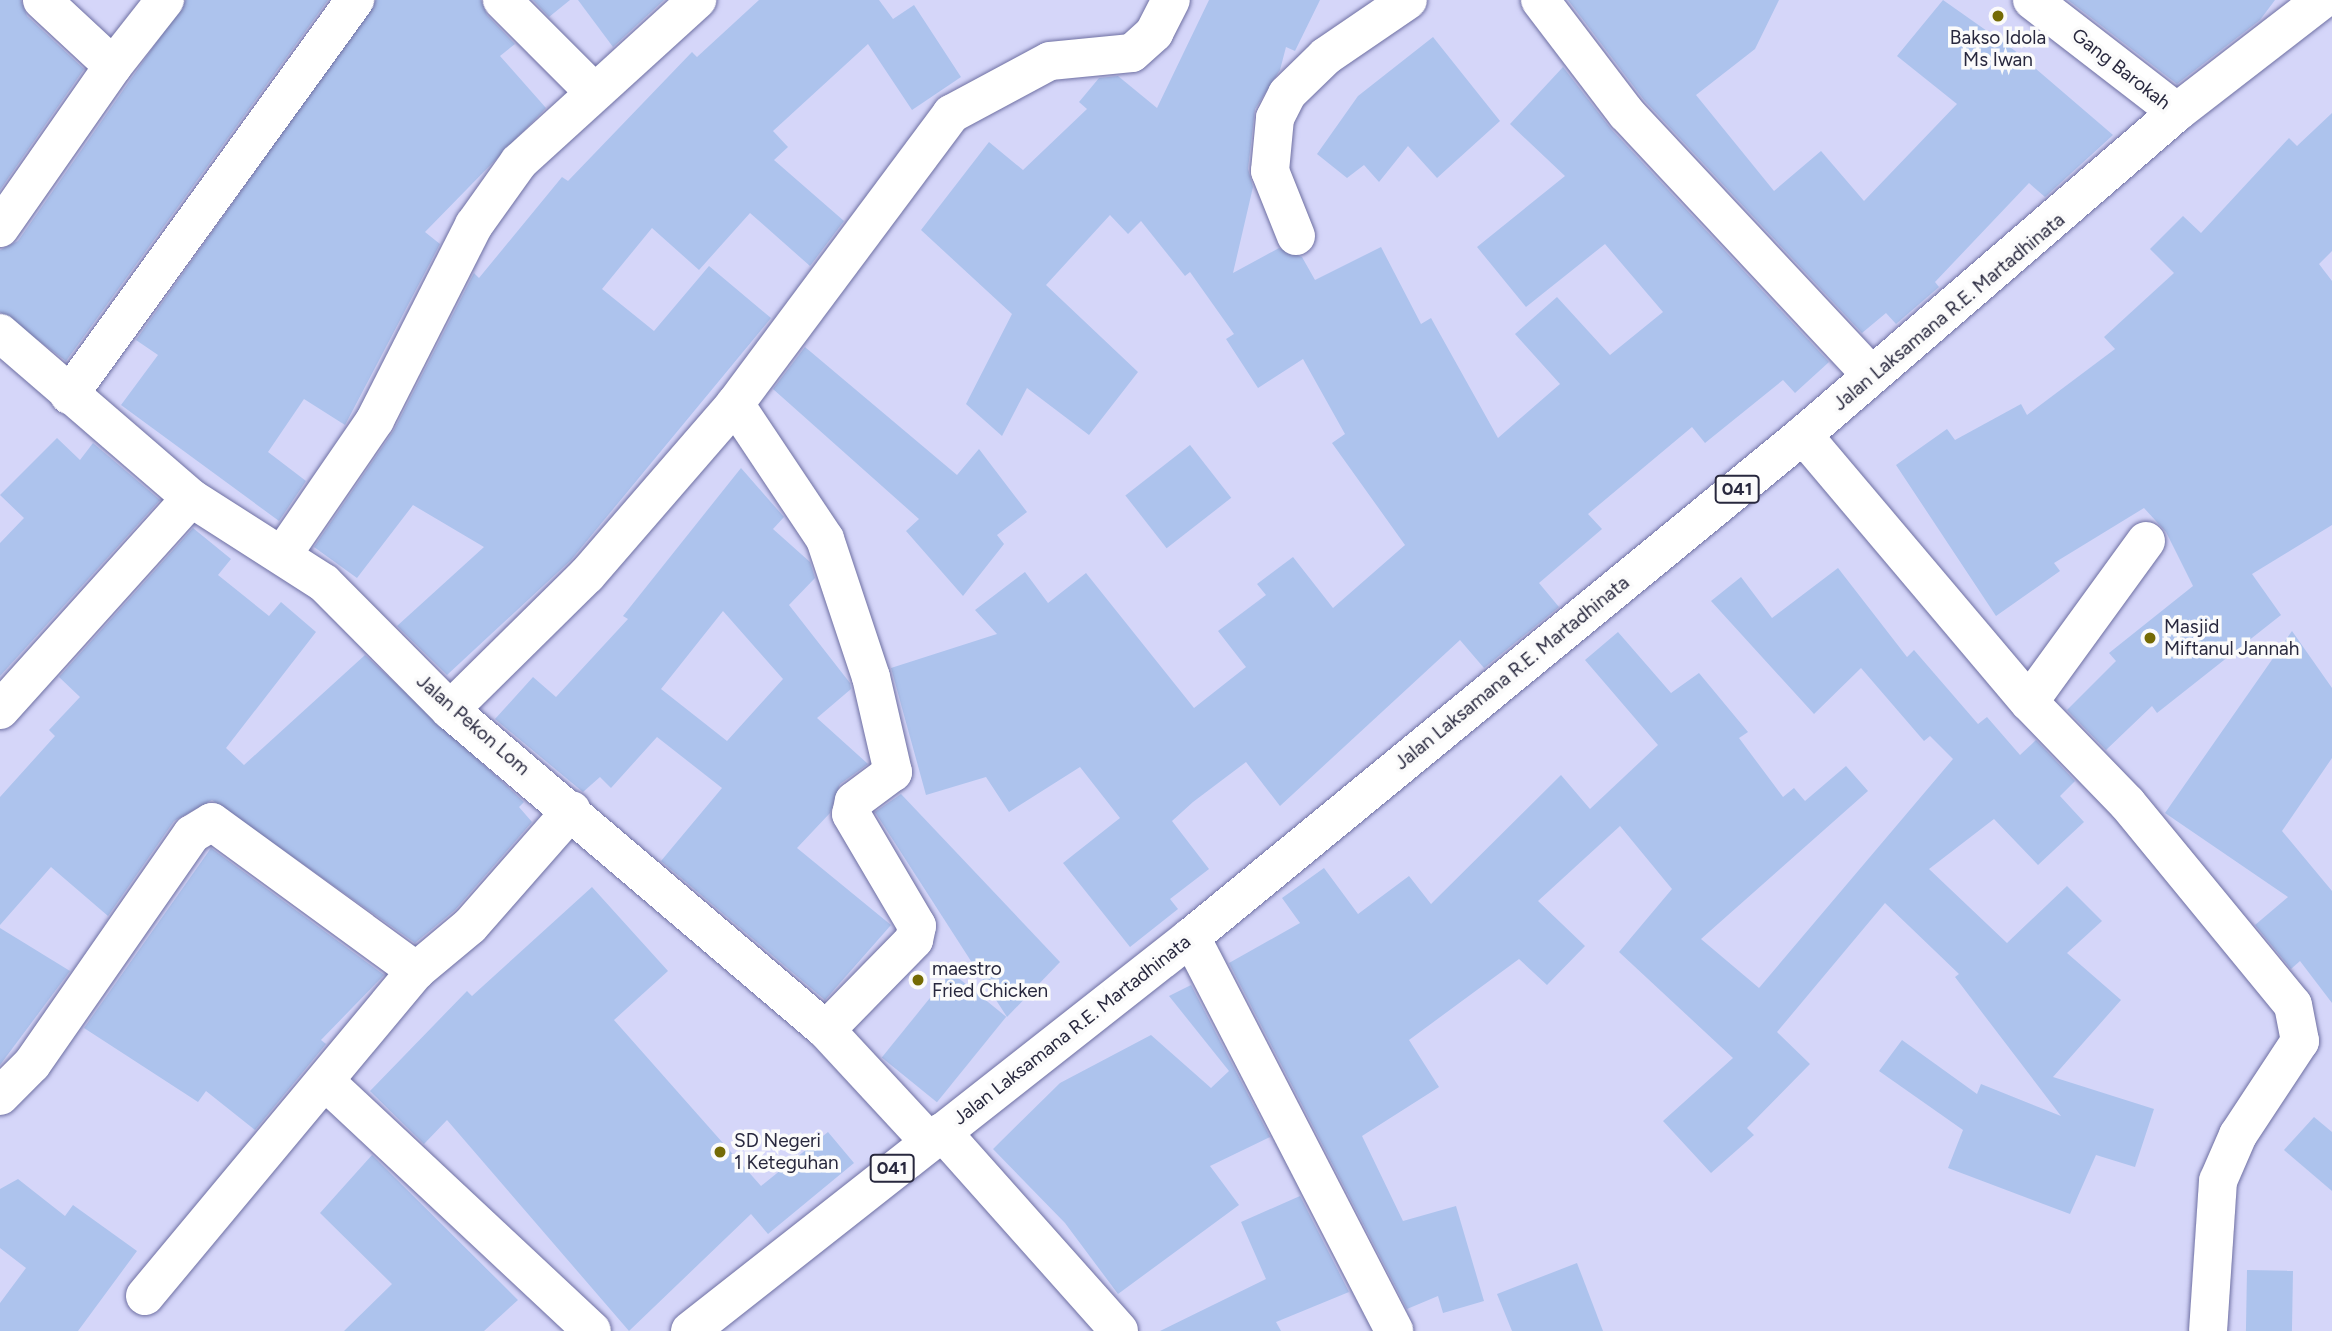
<!DOCTYPE html>
<html>
<head>
<meta charset="utf-8">
<style>
  body { margin:0 }
  #map { position:relative; width:2332px; height:1331px; overflow:hidden; background:#d5d6f9; font-family:Figtree,sans-serif }
  div>[style] { position:absolute }
  [style*='--x'] { left:calc(var(--x)*1px); top:calc(var(--y)*1px); width:calc(var(--w)*1px); rotate:calc(var(--a)*1deg) }
  .building>* { inset:0; background:#adc3ed; transform-origin:0 0 }
  .roads { filter:drop-shadow(0 0 2px #6e6fa2) drop-shadow(0 0 2px #6e6fa2) }
  .minor>* { height:38px; margin:-19px; padding:0 19px; transform-origin:19px; border-radius:19px; background:#fff }
  .major>* { height:38px; margin:-19px; padding:0 19px; transform-origin:19px; border-radius:19px; background:#fff }
  .dots>* { width:19px; height:19px; translate:-50% -50%; box-sizing:border-box; border:4px solid #fbfbfb; border-radius:50% }
  span { translate:-50% -50%; white-space:nowrap; text-align:center; line-height:1.15; -webkit-text-stroke:7px #fbfbfb; paint-order:stroke }
  .shield-label span { padding:2px 5px; background:#fbfbfb; border:2px solid; border-radius:5px; -webkit-text-stroke-width:0 }
  .shield-label { font-size:18px; color:#28283e; font-weight:700 }
  .poi-label { font-size:19px; color:#28283e }
  .left { translate:0 -50%; text-align:left }
  .street-label { font-size:19px; color:#28283e }
</style>
</head>
<body>
<div id="map">
  <div class="building">
    <div style="clip-path:polygon(0 0,21px 0,27px 16px,84px 69px,0 190px)"></div>
    <div style="clip-path:polygon(186px 0,328px 0,66px 361px,0 312px,0 250px,18px 241px)"></div>
    <div style="clip-path:polygon(376px 0,481px 0,487px 15px,515px 44px,500px 56px,546px 108px,425px 232px,440px 244px,345px 425px,304px 399px,268px 452px,306px 481px,279px 521px,121px 405px,158px 355px,136px 340px)"></div>
    <div style="clip-path:polygon(533px 0,570px 0,549px 17px)"></div>
    <div style="clip-path:polygon(578px 0,664px 0,613px 47px)"></div>
    <div style="clip-path:polygon(759px 0,879px 0,893px 19px,914px 5px,961px 77px,912px 110px,868px 44px,773px 131px,788px 147px,774px 160px,844px 221px,810px 266px,750px 213px,699px 270px,652px 228px,602px 289px,654px 331px,709px 266px,771px 318px,571px 560px,447px 675px,397px 626px,484px 547px,413px 505px,357px 578px,314px 547px,394px 430px,474px 273px,479px 278px,562px 177px,568px 181px,692px 52px,697px 57px)"></div>
    <div style="clip-path:polygon(1209px 0,1320px 0,1295px 51px,1286px 47px,1280px 70px,1255px 109px,1248px 169px,1253px 187px,1233px 273px,1279px 248px,1302px 257px,1315px 280px,1381px 247px,1421px 324px,1431px 318px,1498px 438px,1560px 384px,1515px 334px,1557px 297px,1610px 355px,1663px 312px,1605px 244px,1526px 307px,1477px 247px,1565px 176px,1510px 124px,1563px 67px,1611px 129px,1829px 362px,1795px 393px,1783px 380px,1705px 443px,1692px 427px,1588px 514px,1602px 529px,1539px 583px,1559px 607px,1484px 668px,1460px 640px,1280px 806px,1246px 762px,1193px 802px,1172px 821px,1209px 869px,1170px 899px,1178px 909px,1130px 947px,1063px 863px,1120px 818px,1080px 767px,1009px 812px,986px 777px,926px 795px,891px 668px,997px 634px,975px 610px,1025px 572px,1048px 603px,1086px 573px,1194px 708px,1246px 667px,1218px 631px,1266px 595px,1257px 584px,1293px 557px,1333px 608px,1405px 545px,1332px 443px,1345px 434px,1303px 359px,1258px 388px,1226px 339px,1234px 334px,1190px 272px,1185px 276px,1141px 221px,1128px 234px,1110px 215px,1046px 285px,1138px 372px,1089px 435px,1027px 388px,1002px 436px,966px 404px,1012px 314px,921px 230px,989px 142px,1023px 170px,1087px 109px,1079px 102px,1099px 78px,1118px 76px,1157px 108px)"></div>
    <div style="clip-path:polygon(1568px 0,1779px 0,1755px 49px,1696px 95px,1774px 191px,1821px 151px,1864px 201px,1957px 104px,1897px 56px,1943px 0,2014px 50px,2113px 135px,2045px 197px,2029px 183px,1935px 282px,1939px 287px,1896px 324px,1886px 313px,1862px 333px,1644px 100px)"></div>
    <div style="clip-path:polygon(2068px 0,2275px 0,2260px 20px,2177px 84px)"></div>
    <div style="clip-path:polygon(1433px 37px,1500px 121px,1437px 178px,1408px 146px,1379px 182px,1364px 165px,1347px 178px,1317px 154px,1358px 96px)"></div>
    <div style="clip-path:polygon(2332px 113px,2332px 251px,2319px 264px,2332px 281px,2332px 525px,2252px 574px,2281px 615px,2157px 713px,2152px 706px,2106px 750px,2067px 710px,2116px 661px,2109px 653px,2193px 586px,2166px 532px,2144px 508px,2054px 563px,2060px 571px,1996px 616px,1896px 465px,1947px 429px,1955px 440px,2021px 404px,2027px 415px,2115px 349px,2104px 337px,2174px 273px,2150px 249px,2183px 216px,2201px 233px,2289px 138px,2297px 146px)"></div>
    <div style="clip-path:polygon(805px 347px,957px 475px,979px 449px,1027px 512px,997px 535px,1004px 544px,963px 596px,906px 531px,919px 519px,773px 389px)"></div>
    <div style="clip-path:polygon(57px 438px,80px 460px,93px 443px,160px 500px,0 676px,0 543px,24px 518px,0 495px)"></div>
    <div style="left:1190px;top:445px;width:67px;height:82px;rotate:52deg"></div>
    <div style="clip-path:polygon(evenodd,741px 468px,784px 517px,773px 529px,810px 562px,815px 578px,789px 605px,850px 683px,851px 689px,817px 718px,868px 764px,840px 784px,830px 813px,797px 848px,891px 925px,825px 1000px,661px 861px,722px 788px,657px 737px,611px 788px,600px 777px,583px 792px,495px 719px,533px 677px,556px 697px,628px 619px,623px 616px,741px 468px,723px 611px,783px 679px,727px 741px,661px 689px,723px 611px)"></div>
    <div style="clip-path:polygon(193px 528px,231px 559px,218px 575px,269px 616px,281px 602px,316px 632px,226px 748px,244px 765px,365px 655px,524px 802px,519px 807px,532px 822px,455px 910px,415px 943px,212px 800px,174px 821px,108px 916px,51px 867px,0 925px,0 797px,55px 736px,49px 730px,80px 697px,59px 677px)"></div>
    <div style="clip-path:polygon(1838px 568px,1907px 657px,1914px 650px,1978px 724px,1987px 717px,2020px 755px,2036px 740px,2075px 781px,2060px 796px,2084px 822px,2038px 865px,1994px 819px,1929px 869px,2007px 943px,2067px 886px,2102px 921px,2067px 953px,2121px 1000px,2053px 1077px,2154px 1109px,2135px 1167px,2096px 1155px,2070px 1214px,1948px 1168px,1963px 1130px,1879px 1071px,1902px 1040px,1977px 1094px,1981px 1084px,2061px 1116px,1955px 977px,1959px 974px,1885px 903px,1777px 1032px,1810px 1064px,1747px 1128px,1754px 1135px,1711px 1173px,1663px 1121px,1733px 1058px,1619px 952px,1672px 889px,1620px 826px,1538px 901px,1585px 946px,1547px 985px,1519px 959px,1409px 1040px,1439px 1087px,1362px 1136px,1403px 1221px,1456px 1206px,1484px 1301px,1443px 1313px,1438px 1296px,1407px 1309px,1229px 963px,1300px 923px,1282px 898px,1324px 868px,1358px 914px,1409px 876px,1431px 904px,1561px 775px,1590px 809px,1658px 745px,1585px 660px,1618px 632px,1671px 693px,1699px 673px,1748px 732px,1739px 738px,1783px 797px,1794px 788px,1805px 801px,1846px 766px,1868px 791px,1701px 939px,1759px 988px,1953px 759px,1930px 736px,1924px 741px,1861px 668px,1814px 714px,1711px 601px,1741px 577px,1772px 618px)"></div>
    <div style="clip-path:polygon(2292px 631px,2332px 688px,2332px 758px,2282px 831px,2332px 891px,2332px 1003px,2300px 961px,2291px 969px,2255px 925px,2288px 897px,2165px 813px)"></div>
    <div style="clip-path:polygon(901px 794px,1060px 962px,1007px 1017px,875px 812px)"></div>
    <div style="clip-path:polygon(211px 848px,384px 975px,321px 1040px,326px 1044px,255px 1130px,206px 1091px,198px 1102px,84px 1028px)"></div>
    <div style="clip-path:polygon(592px 887px,668px 971px,614px 1020px,761px 1186px,828px 1132px,854px 1163px,768px 1234px,751px 1214px,629px 1331px,447px 1120px,424px 1144px,370px 1091px,467px 991px,472px 996px)"></div>
    <div style="clip-path:polygon(0 928px,70px 971px,0 1065px)"></div>
    <div style="left:951px;top:972px;width:71px;height:110px;rotate:39deg"></div>
    <div style="clip-path:polygon(1191px 985px,1270px 1137px,1210px 1166px,1239px 1205px,1118px 1294px,1065px 1223px,993px 1149px,1060px 1083px,1151px 1035px,1211px 1088px,1229px 1071px,1169px 996px)"></div>
    <div style="clip-path:polygon(2314px 1117px,2332px 1132px,2332px 1191px,2284px 1150px)"></div>
    <div style="clip-path:polygon(372px 1155px,518px 1300px,484px 1331px,344px 1331px,392px 1284px,320px 1213px)"></div>
    <div style="clip-path:polygon(18px 1179px,65px 1216px,73px 1205px,137px 1251px,78px 1331px,0 1331px,0 1303px,26px 1268px,0 1248px,0 1189px)"></div>
    <div style="clip-path:polygon(1300px 1196px,1349px 1292px,1276px 1322px,1281px 1331px,1160px 1331px,1266px 1279px,1241px 1222px)"></div>
    <div style="clip-path:polygon(1577px 1263px,1603px 1331px,1512px 1331px,1497px 1294px)"></div>
    <div style="left:2247px;top:1270px;width:46px;height:61px;rotate:1deg"></div>
  </div>
  <div class="roads">
    <div class="minor">
      <div style="--x:502;--y:0;--w:127;--a:45"></div>
      <div style="--x:1540;--y:0;--w:143;--a:52.7"></div>
      <div style="--x:1627;--y:114;--w:357;--a:46.9"></div>
      <div style="--x:2032;--y:0;--w:183;--a:37.7"></div>
      <div style="--x:113;--y:66;--w:84;--a:-51.8"></div>
      <div style="--x:0;--y:228;--w:198;--a:-55.1"></div>
      <div style="--x:113;--y:66;--w:97;--a:-137.1"></div>
      <div style="--x:1296;--y:236;--w:70;--a:-111.8"></div>
      <div style="--x:1270;--y:171;--w:53;--a:-84.6"></div>
      <div style="--x:1275;--y:118;--w:27;--a:-63"></div>
      <div style="--x:1287;--y:94;--w:54;--a:-44.3"></div>
      <div style="--x:1326;--y:56;--w:99;--a:-34.3"></div>
      <div style="--x:0;--y:333;--w:252;--a:40.8"></div>
      <div style="--x:191;--y:498;--w:158;--a:32.6"></div>
      <div style="--x:324;--y:583;--w:179;--a:45.2"></div>
      <div style="--x:450;--y:710;--w:494;--a:40.4"></div>
      <div style="--x:826;--y:1030;--w:149;--a:47.2"></div>
      <div style="--x:69;--y:395;--w:488;--a:-54.1"></div>
      <div style="--x:735;--y:404;--w:162;--a:56.3"></div>
      <div style="--x:825;--y:539;--w:145;--a:71.6"></div>
      <div style="--x:871;--y:677;--w:98;--a:77"></div>
      <div style="--x:893;--y:772;--w:49;--a:143.4"></div>
      <div style="--x:854;--y:801;--w:13;--a:103"></div>
      <div style="--x:851;--y:814;--w:130;--a:59.5"></div>
      <div style="--x:917;--y:926;--w:14;--a:102"></div>
      <div style="--x:914;--y:940;--w:126;--a:134.4"></div>
      <div style="--x:1803;--y:435;--w:350;--a:49.8"></div>
      <div style="--x:2029;--y:702;--w:141;--a:45.9"></div>
      <div style="--x:2127;--y:803;--w:261;--a:50.6"></div>
      <div style="--x:2293;--y:1005;--w:37;--a:79"></div>
      <div style="--x:2300;--y:1041;--w:113;--a:123.4"></div>
      <div style="--x:2238;--y:1135;--w:50;--a:113.5"></div>
      <div style="--x:2218;--y:1181;--w:150;--a:93.8"></div>
      <div style="--x:283;--y:554;--w:163;--a:-55.5"></div>
      <div style="--x:375;--y:420;--w:219;--a:-63.1"></div>
      <div style="--x:474;--y:225;--w:77;--a:-54.5"></div>
      <div style="--x:519;--y:162;--w:241;--a:-42.3"></div>
      <div style="--x:2029;--y:702;--w:199;--a:-54"></div>
      <div style="--x:0;--y:710;--w:285;--a:-48"></div>
      <div style="--x:450;--y:710;--w:192;--a:-44.6"></div>
      <div style="--x:587;--y:575;--w:226;--a:-49.1"></div>
      <div style="--x:735;--y:404;--w:362;--a:-53.3"></div>
      <div style="--x:951;--y:114;--w:112;--a:-28.2"></div>
      <div style="--x:1050;--y:61;--w:82;--a:-5.6"></div>
      <div style="--x:1132;--y:53;--w:30;--a:-42"></div>
      <div style="--x:1154;--y:33;--w:37;--a:-63"></div>
      <div style="--x:1191;--y:937;--w:443;--a:62.7"></div>
      <div style="--x:326;--y:1082;--w:364;--a:43.1"></div>
      <div style="--x:0;--y:1096;--w:45;--a:-45"></div>
      <div style="--x:32;--y:1064;--w:280;--a:-55.2"></div>
      <div style="--x:192;--y:834;--w:23;--a:-31"></div>
      <div style="--x:212;--y:822;--w:253;--a:36.1"></div>
      <div style="--x:942;--y:1132;--w:266;--a:48.3"></div>
      <div style="--x:145;--y:1296;--w:423;--a:-50.2"></div>
      <div style="--x:416;--y:971;--w:70;--a:-39.8"></div>
      <div style="--x:470;--y:926;--w:154;--a:-48.7"></div>
    </div>
    <div class="major">
      <div style="--x:690;--y:1331;--w:637;--a:-38.18"></div>
      <div style="--x:1191;--y:937;--w:792;--a:-39.36"></div>
      <div style="--x:1803;--y:435;--w:494;--a:-40.8"></div>
      <div style="--x:2177;--y:112;--w:183;--a:-37.7"></div>
    </div>
  </div>
  <div class="dots">
    <div style="left:1998px;top:16px;background:#756b05"></div>
    <div style="left:2150px;top:638px;background:#756b05"></div>
    <div style="left:918px;top:980px;background:#756b05"></div>
    <div style="left:720px;top:1152px;background:#756b05"></div>
  </div>
  <div class="shield-label">
    <span style="left:1737px;top:489px">041</span>
    <span style="left:892px;top:1168px">041</span>
  </div>
  <div class="poi-label">
    <span style="left:1998px;top:49px">Bakso Idola<br>Ms Iwan</span>
    <span class="left" style="left:2164px;top:638px">Masjid<br>Miftanul Jannah</span>
    <span class="left" style="left:932px;top:980px">maestro<br>Fried Chicken</span>
    <span class="left" style="left:734px;top:1152px">SD Negeri<br>1 Keteguhan</span>
  </div>
  <div class="street-label">
    <span style="left:2121px;top:69px;rotate:38deg">Gang Barokah</span>
    <span style="left:1949px;top:312px;rotate:-40deg">Jalan Laksamana R.E. Martadhinata</span>
    <span style="left:1512px;top:673px;rotate:-39deg">Jalan Laksamana R.E. Martadhinata</span>
    <span style="left:473px;top:725px;rotate:41deg">Jalan Pekon Lom</span>
    <span style="left:1072px;top:1030px;rotate:-38deg">Jalan Laksamana R.E. Martadhinata</span>
  </div>
</div>
</body>
</html>
